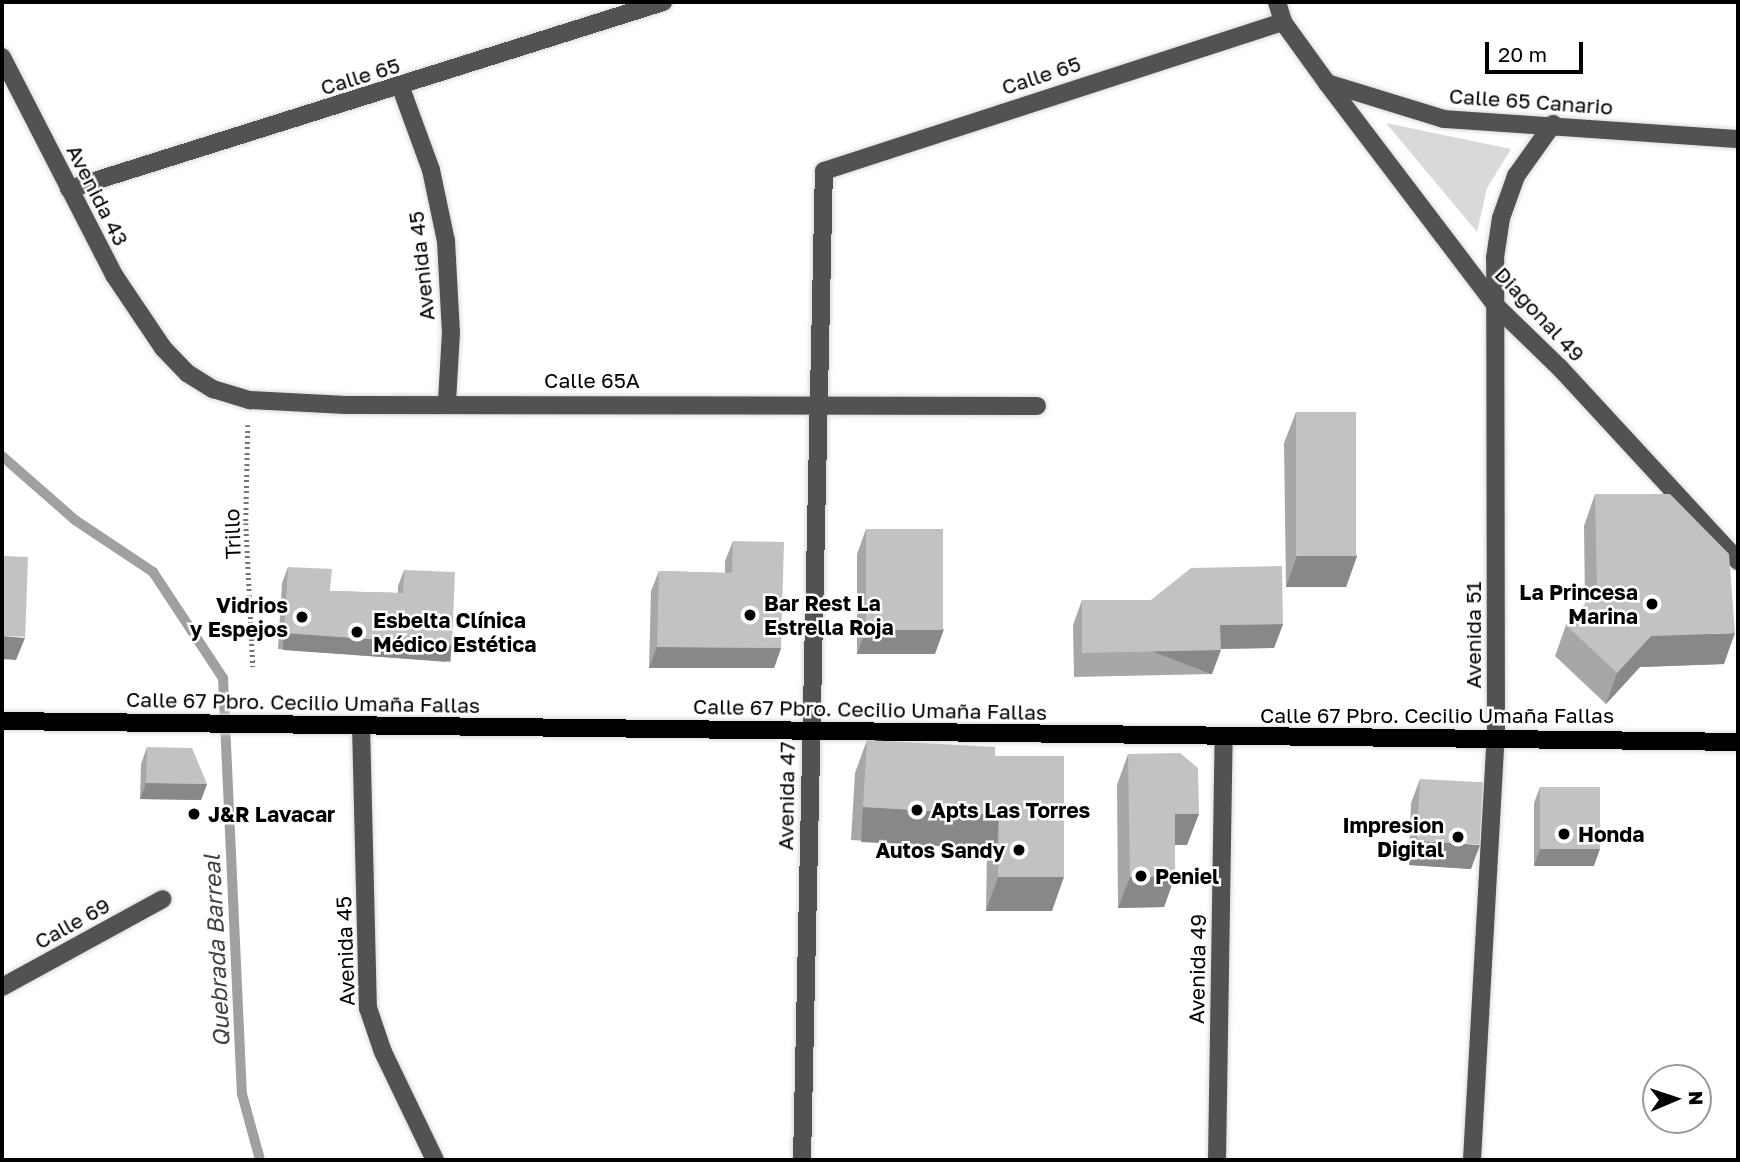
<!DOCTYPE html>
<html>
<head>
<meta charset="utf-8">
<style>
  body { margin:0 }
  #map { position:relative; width:1740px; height:1162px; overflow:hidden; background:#fff; font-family:"Golos Text",sans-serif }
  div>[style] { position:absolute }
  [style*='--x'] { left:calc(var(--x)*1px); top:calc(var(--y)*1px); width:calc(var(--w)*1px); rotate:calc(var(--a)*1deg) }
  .green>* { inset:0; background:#d9d9d9 }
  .stream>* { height:10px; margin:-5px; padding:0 5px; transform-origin:5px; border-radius:5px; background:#a0a0a0 }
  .path>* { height:4.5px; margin-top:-2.25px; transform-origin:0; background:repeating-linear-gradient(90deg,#747474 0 2px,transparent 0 5.5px) }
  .roads { filter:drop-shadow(0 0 2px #dbdbdb) drop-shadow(0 0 2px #dbdbdb) }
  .minor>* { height:18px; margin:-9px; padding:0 9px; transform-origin:9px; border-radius:9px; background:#525252 }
  .major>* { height:18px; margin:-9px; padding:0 9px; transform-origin:9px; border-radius:9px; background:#000 }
  .wall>* { inset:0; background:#a7a7a7 }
  .shaded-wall>* { inset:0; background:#888; transform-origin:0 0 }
  .building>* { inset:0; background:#c2c2c2; transform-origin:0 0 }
  .dots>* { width:19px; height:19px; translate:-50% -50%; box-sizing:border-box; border:4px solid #fff; border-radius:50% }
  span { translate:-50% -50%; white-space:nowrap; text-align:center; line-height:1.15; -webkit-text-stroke:5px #fff; paint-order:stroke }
  .street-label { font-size:21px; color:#000 }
  .poi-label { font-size:21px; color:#000; font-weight:700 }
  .right { translate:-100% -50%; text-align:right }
  .left { translate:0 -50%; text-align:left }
  .water-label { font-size:23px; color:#414141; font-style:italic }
  .frame { position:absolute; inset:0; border:4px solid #000; pointer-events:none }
  .north { position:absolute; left:1642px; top:1064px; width:70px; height:70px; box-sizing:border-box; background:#fff; border:2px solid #999; border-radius:50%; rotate:88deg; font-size:19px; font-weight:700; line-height:28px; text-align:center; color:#000 }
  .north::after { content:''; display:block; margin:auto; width:24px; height:32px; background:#000; clip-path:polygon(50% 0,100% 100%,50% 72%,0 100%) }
  .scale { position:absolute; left:1485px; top:42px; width:98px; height:32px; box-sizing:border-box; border:4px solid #000; border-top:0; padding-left:9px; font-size:21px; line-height:24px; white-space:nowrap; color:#000; -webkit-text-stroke:5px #fff; paint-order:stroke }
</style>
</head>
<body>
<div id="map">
  <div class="green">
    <div style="clip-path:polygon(1386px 123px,1511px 149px,1487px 188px,1477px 232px)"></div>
  </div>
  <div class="stream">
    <div style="--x:2;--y:456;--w:97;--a:41.2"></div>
    <div style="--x:75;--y:520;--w:94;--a:33.7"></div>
    <div style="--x:153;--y:572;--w:127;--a:56.6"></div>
    <div style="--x:223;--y:678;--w:416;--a:87.4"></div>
    <div style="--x:242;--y:1094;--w:68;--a:74.7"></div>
  </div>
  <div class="path">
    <div style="--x:248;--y:425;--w:98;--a:91.2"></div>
    <div style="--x:246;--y:523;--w:144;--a:87.2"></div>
  </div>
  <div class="roads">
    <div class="minor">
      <div style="--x:1277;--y:2;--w:21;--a:73"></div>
      <div style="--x:1283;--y:22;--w:75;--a:54.2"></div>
      <div style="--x:1327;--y:83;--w:280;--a:52.8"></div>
      <div style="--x:1496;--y:306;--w:89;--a:44.1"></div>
      <div style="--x:1560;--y:368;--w:263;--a:47.3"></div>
      <div style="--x:2;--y:57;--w:245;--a:62.8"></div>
      <div style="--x:114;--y:275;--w:88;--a:56.1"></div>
      <div style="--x:163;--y:348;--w:35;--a:46"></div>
      <div style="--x:187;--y:373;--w:31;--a:32"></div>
      <div style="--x:213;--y:389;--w:39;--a:17"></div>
      <div style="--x:250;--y:400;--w:96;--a:3"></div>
      <div style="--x:346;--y:405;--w:691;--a:0.08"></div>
      <div style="--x:1327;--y:83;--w:122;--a:17.1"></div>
      <div style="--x:1444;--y:119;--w:295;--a:3.9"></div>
      <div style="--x:401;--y:88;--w:87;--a:69.9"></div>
      <div style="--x:431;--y:170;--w:73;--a:78.1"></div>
      <div style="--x:446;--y:241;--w:91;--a:86.9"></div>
      <div style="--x:451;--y:332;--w:70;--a:93.3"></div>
      <div style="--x:69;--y:189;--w:623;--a:-17.47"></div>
      <div style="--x:361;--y:725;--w:283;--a:88.6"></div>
      <div style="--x:368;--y:1008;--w:46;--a:71.2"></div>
      <div style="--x:383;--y:1052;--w:120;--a:64.3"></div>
      <div style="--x:2;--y:987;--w:183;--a:-28.7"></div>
      <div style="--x:802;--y:1160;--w:989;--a:-88.73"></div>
      <div style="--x:824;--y:171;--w:483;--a:-18"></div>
      <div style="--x:1217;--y:1160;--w:424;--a:-89.1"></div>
      <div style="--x:1472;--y:1160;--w:424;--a:-86.8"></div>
      <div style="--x:1496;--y:737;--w:479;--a:-90.1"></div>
      <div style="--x:1495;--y:258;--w:40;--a:-81.5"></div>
      <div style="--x:1501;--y:218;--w:45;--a:-70.3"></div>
      <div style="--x:1516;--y:176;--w:64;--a:-54.6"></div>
    </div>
    <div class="major">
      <div style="--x:2;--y:721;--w:1736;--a:0.69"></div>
    </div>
  </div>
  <div class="wall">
    <div style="clip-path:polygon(1296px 412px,1357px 556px,1346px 587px,1286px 587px,1284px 443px)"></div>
    <div style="clip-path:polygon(1595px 494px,1724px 664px,1640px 667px,1606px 704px,1555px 656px,1566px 625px,1585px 604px,1584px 526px)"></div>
    <div style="clip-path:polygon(866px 529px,935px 654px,857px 654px,857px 554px)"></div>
    <div style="clip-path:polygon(733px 541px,781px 648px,774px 668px,649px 668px,651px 591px,659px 571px,725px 573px,725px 561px)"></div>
    <div style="clip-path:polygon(288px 567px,330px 591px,398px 593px,398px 586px,404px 570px,446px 662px,278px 649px,282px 583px)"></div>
    <div style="clip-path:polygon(1082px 600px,1283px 624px,1274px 648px,1221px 649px,1212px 674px,1074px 677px,1073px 625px)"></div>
    <div style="clip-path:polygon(867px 740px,995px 756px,1052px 911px,986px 911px,987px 848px,851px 840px,855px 773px)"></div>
    <div style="clip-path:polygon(147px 747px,207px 784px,201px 800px,140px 799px,141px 764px)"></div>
    <div style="clip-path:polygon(1128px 754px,1187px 845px,1175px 845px,1175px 876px,1164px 907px,1118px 908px,1117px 785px)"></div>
    <div style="clip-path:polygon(1420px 779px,1471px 869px,1409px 865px,1411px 803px)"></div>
    <div style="clip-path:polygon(1540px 787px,1594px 866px,1534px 866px,1534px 803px)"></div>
  </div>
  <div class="shaded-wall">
    <div style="clip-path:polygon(1297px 556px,1357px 556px,1346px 587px,1286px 587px)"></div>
    <div style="clip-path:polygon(1283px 624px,1274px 648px,1211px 649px,1220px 625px)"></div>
    <div style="clip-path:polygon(944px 629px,935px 654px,857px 654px,866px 630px)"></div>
    <div style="left:284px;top:633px;width:168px;height:17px;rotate:4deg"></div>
    <div style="clip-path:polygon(1735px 633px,1724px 664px,1640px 667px,1606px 704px,1617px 673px,1651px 636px)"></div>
    <div style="clip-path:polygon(2px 636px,25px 638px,16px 660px,2px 659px)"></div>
    <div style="clip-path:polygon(657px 647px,781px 648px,774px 668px,649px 668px)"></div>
    <div style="left:1221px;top:650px;width:26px;height:139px;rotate:111deg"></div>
    <div style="clip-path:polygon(146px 783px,207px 784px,201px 800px,140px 799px)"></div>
    <div style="left:863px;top:807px;width:136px;height:35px;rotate:3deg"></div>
    <div style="clip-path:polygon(1175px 814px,1199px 814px,1187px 845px,1164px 845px)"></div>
    <div style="clip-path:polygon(1417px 841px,1480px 845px,1471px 869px,1409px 865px)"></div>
    <div style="clip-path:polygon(1540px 849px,1600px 849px,1594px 866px,1534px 866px)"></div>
    <div style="clip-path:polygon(1175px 876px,1164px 907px,1118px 908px,1130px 877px)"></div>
    <div style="clip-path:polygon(998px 877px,1064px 877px,1052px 911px,986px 911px)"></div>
  </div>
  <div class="building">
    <div style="left:1296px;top:412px;width:60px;height:144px"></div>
    <div style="clip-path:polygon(1595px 494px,1670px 494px,1729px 554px,1735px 633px,1651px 636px,1617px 673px,1566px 625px,1597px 591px)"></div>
    <div style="left:866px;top:529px;width:77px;height:101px"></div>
    <div style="clip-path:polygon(733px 541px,784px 542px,781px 648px,657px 647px,659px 571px,732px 573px)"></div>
    <div style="left:2px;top:556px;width:26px;height:80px;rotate:2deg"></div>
    <div style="clip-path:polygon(1282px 566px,1283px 624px,1220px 625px,1221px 650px,1082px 653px,1082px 600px,1151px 600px,1191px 568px)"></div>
    <div style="clip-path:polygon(288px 567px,332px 569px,330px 591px,403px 593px,404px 570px,455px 572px,452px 645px,284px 633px)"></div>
    <div style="clip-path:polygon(867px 740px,995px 747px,995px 756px,1064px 756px,1064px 877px,998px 877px,999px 815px,863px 807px)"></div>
    <div style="clip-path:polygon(147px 747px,192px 748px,207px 784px,146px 783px)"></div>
    <div style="clip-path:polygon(1180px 753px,1198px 768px,1199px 814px,1175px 814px,1175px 876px,1130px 877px,1128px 754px)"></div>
    <div style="left:1420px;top:779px;width:63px;height:62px;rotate:3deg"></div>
    <div style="left:1540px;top:787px;width:60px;height:62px"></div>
  </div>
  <div class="dots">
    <div style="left:1652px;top:604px;background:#000"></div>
    <div style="left:750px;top:615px;background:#000"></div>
    <div style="left:302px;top:617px;background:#000"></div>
    <div style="left:357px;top:632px;background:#000"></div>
    <div style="left:917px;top:810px;background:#000"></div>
    <div style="left:194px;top:814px;background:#000"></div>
    <div style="left:1564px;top:834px;background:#000"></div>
    <div style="left:1458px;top:837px;background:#000"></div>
    <div style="left:1019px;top:850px;background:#000"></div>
    <div style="left:1141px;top:876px;background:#000"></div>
  </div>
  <div class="street-label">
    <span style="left:1041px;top:75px;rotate:-18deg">Calle 65</span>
    <span style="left:360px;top:76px;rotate:-17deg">Calle 65</span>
    <span style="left:1531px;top:101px;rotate:4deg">Calle 65 Canario</span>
    <span style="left:98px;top:195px;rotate:63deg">Avenida 43</span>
    <span style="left:421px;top:266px;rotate:-96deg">Avenida 45</span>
    <span style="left:1540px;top:314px;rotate:47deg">Diagonal 49</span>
    <span style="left:592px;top:380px">Calle 65A</span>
    <span style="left:232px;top:534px;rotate:-92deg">Trillo</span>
    <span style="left:1473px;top:635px;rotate:-90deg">Avenida 51</span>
    <span style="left:303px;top:702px;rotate:1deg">Calle 67 Pbro. Cecilio Umaña Fallas</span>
    <span style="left:870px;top:709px;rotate:1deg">Calle 67 Pbro. Cecilio Umaña Fallas</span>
    <span style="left:1437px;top:715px">Calle 67 Pbro. Cecilio Umaña Fallas</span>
    <span style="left:786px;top:796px;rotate:-89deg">Avenida 47</span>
    <span style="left:72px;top:923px;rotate:-29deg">Calle 69</span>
    <span style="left:345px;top:951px;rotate:-92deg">Avenida 45</span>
    <span style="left:1197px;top:969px;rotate:-89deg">Avenida 49</span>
  </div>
  <div class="poi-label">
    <span class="right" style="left:1638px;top:604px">La Princesa<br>Marina</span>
    <span class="left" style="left:764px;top:615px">Bar Rest La<br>Estrella Roja</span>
    <span class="right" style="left:288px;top:617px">Vidrios<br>y Espejos</span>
    <span class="left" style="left:373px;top:632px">Esbelta Clínica<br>Médico Estética</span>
    <span class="left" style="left:931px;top:810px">Apts Las Torres</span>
    <span class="left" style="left:208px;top:814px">J&amp;R Lavacar</span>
    <span class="right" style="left:1444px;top:837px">Impresion<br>Digital</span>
    <span class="left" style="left:1578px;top:834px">Honda</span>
    <span class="right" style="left:1005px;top:850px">Autos Sandy</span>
    <span class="left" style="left:1155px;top:876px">Peniel</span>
  </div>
  <div class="water-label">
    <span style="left:216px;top:951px;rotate:-93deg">Quebrada Barreal</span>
  </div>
  <div class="frame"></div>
  <div class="north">N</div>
  <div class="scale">20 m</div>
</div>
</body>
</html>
